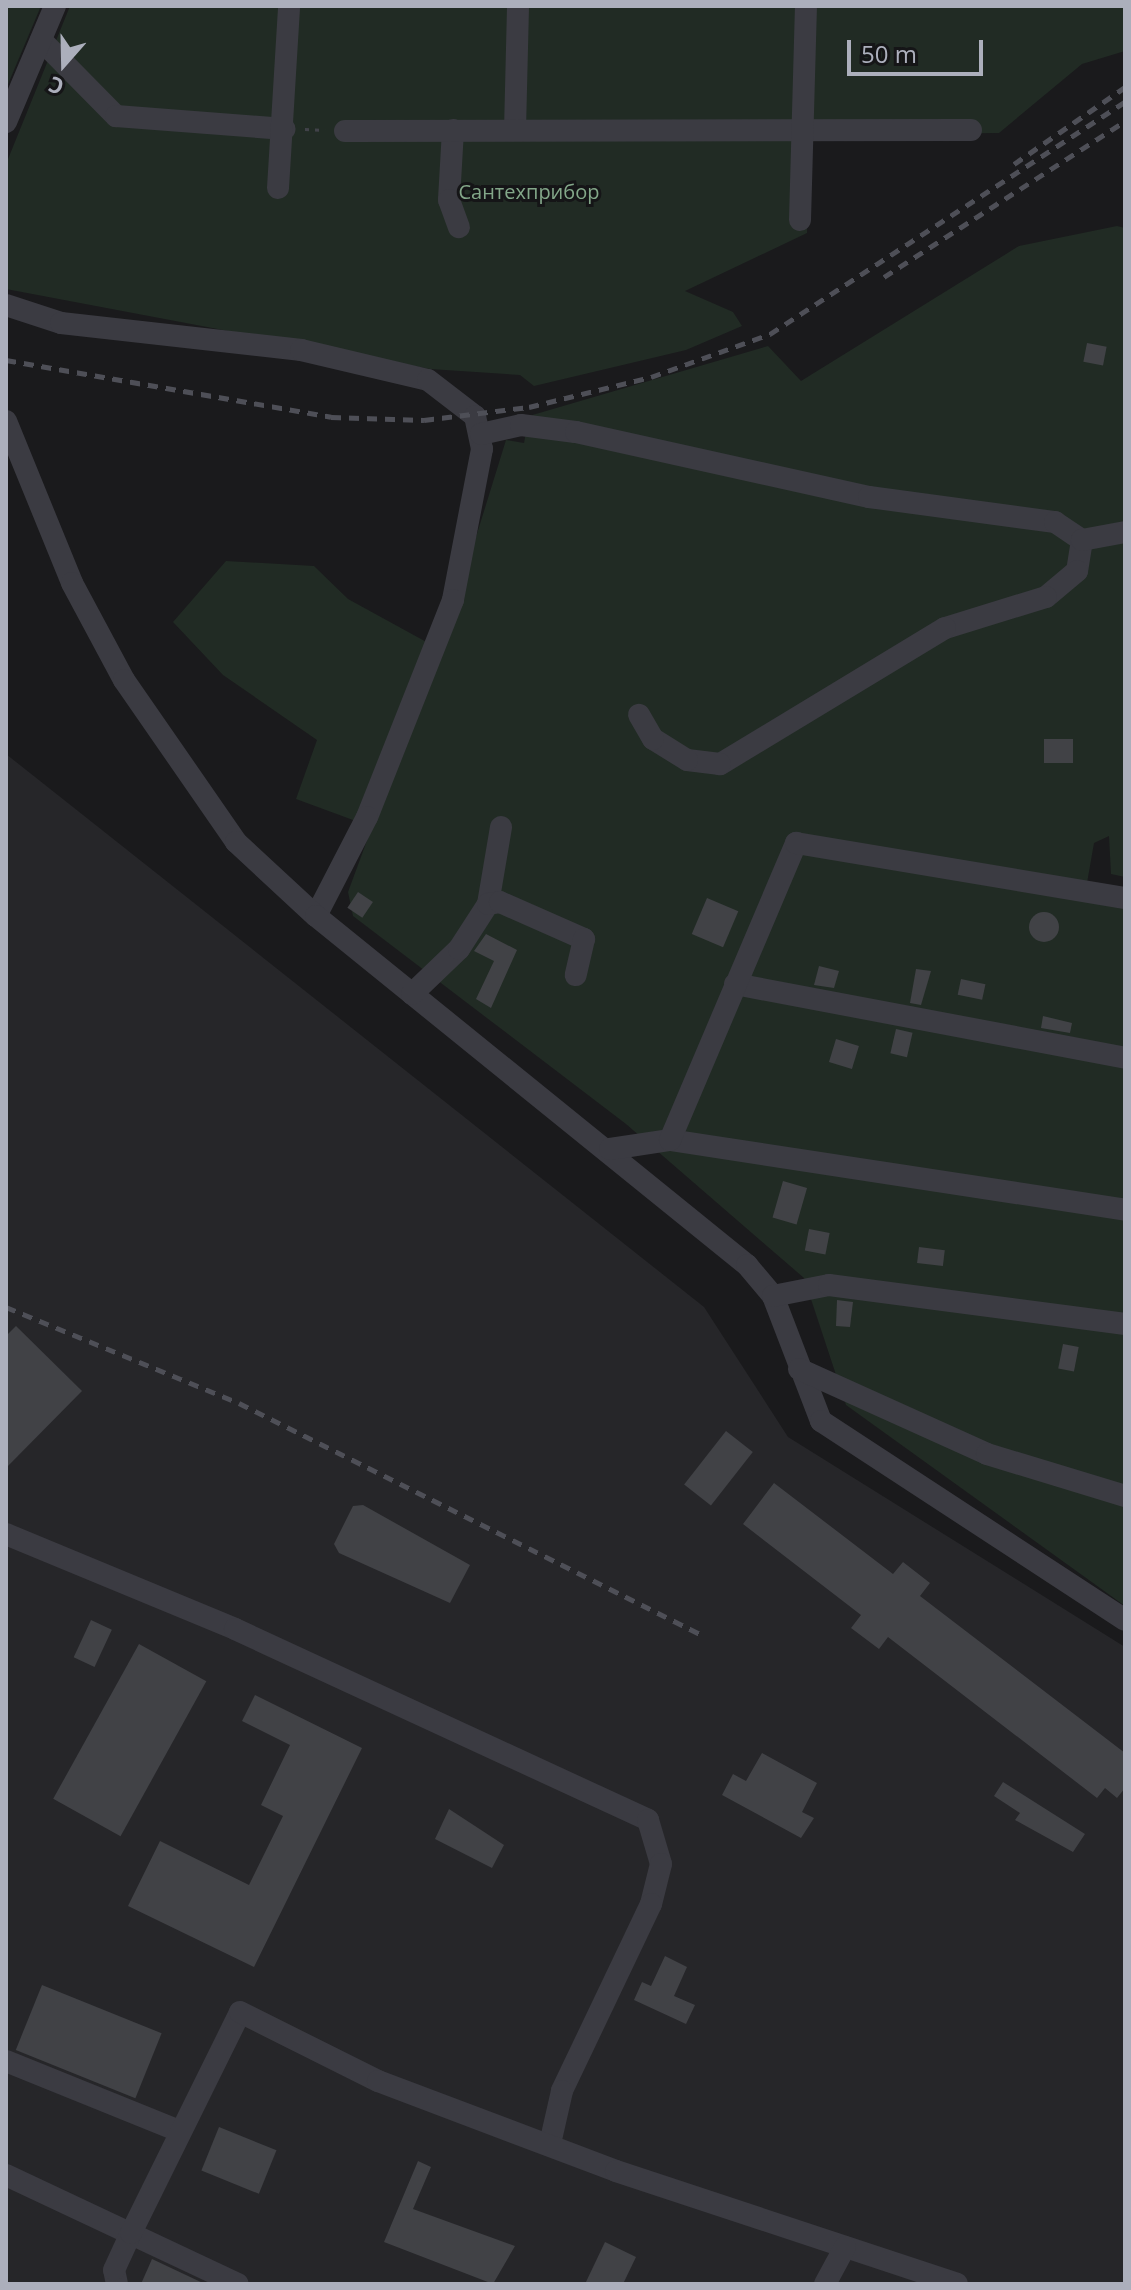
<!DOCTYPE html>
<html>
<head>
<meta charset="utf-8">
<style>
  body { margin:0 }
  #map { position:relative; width:1131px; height:2290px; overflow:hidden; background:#1a1a1c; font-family:"Open Sans",sans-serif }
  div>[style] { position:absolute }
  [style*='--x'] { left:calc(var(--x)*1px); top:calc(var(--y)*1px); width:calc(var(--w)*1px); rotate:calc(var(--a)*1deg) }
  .built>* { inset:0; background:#262629 }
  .green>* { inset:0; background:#212b24 }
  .building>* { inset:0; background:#414246; transform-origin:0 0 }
  .round { border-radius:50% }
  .path>* { height:3px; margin-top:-1.5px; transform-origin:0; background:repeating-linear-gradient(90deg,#414249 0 4px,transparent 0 10px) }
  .minor>* { height:22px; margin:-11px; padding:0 11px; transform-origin:11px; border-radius:11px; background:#3b3b42 }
  .rail>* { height:5px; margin-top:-2.5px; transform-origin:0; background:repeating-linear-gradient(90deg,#4e4f57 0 10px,transparent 0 18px) }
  span { translate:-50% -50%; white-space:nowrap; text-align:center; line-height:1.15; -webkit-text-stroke:6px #151517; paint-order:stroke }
  .park-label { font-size:20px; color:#83a789 }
  .frame { position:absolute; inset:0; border:8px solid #acafbc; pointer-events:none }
  .north { position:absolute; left:24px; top:24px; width:80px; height:80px; -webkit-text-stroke:6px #151517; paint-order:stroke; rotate:200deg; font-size:22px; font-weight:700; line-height:32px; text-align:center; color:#acafbc }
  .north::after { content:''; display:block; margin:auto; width:28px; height:36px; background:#acafbc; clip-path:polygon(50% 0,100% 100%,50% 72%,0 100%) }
  .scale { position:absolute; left:847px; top:40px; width:136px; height:36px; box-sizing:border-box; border:4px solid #acafbc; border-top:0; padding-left:10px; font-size:24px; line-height:28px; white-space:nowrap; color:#acafbc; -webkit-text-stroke:6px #151517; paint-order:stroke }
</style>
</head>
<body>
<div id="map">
  <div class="built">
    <div style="clip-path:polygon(6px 754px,704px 1307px,788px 1437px,1125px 1647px,1125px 2284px,6px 2284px)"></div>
  </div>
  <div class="green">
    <div style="clip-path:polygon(6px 6px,41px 6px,6px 89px)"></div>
    <div style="clip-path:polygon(70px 6px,1125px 6px,1125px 51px,1082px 64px,999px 133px,807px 135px,807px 233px,685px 291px,733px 312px,742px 326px,686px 350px,534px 386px,520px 375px,430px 369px,6px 289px,6px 164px)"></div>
    <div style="clip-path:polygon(1117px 226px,1125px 228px,1125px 877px,1111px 874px,1109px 836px,1094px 843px,1087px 883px,1125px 890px,1125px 1606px,846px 1405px,804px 1278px,626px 1124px,353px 916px,348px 892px,372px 827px,296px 799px,317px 740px,223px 675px,173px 622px,226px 561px,314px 566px,348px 599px,441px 650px,506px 440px,524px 443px,529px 416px,768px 346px,801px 381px,1019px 246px)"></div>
  </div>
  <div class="building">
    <div style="left:1087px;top:343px;width:20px;height:19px;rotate:11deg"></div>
    <div style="left:1073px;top:739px;width:24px;height:29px;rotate:90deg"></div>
    <div style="left:358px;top:892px;width:18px;height:19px;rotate:34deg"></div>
    <div style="left:707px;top:898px;width:34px;height:39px;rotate:23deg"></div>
    <div class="round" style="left:1029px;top:912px;width:30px;height:30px"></div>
    <div style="clip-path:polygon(486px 934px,517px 950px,491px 1008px,476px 999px,494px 961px,474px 951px)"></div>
    <div style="clip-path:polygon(819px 966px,839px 971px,834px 988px,814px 985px)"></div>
    <div style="clip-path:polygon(916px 969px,931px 971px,921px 1005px,910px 1003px)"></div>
    <div style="left:961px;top:979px;width:25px;height:16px;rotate:12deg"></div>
    <div style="clip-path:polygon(1043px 1016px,1072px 1023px,1070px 1033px,1041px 1028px)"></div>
    <div style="left:896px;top:1029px;width:17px;height:25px;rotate:13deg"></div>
    <div style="left:836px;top:1039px;width:24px;height:24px;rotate:17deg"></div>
    <div style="left:783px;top:1181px;width:25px;height:38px;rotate:16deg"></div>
    <div style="left:809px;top:1229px;width:21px;height:22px;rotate:11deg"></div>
    <div style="left:919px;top:1247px;width:26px;height:16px;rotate:7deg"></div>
    <div style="clip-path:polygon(837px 1300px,853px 1302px,850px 1327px,836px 1326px)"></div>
    <div style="clip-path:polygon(16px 1326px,82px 1391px,6px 1468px,6px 1336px)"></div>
    <div style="left:1063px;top:1344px;width:16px;height:25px;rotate:11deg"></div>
    <div style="left:726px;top:1431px;width:34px;height:68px;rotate:38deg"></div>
    <div style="clip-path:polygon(774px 1483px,893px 1574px,903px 1562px,930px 1583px,920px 1596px,1125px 1753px,1125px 1788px,1117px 1798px,1105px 1788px,1097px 1798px,888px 1637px,879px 1649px,851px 1628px,861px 1615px,743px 1524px)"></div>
    <div style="clip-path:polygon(363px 1505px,470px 1565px,450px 1603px,339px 1553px,334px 1544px,353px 1506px)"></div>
    <div style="left:91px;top:1620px;width:23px;height:41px;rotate:25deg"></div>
    <div style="left:139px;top:1644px;width:77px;height:177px;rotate:29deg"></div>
    <div style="clip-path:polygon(255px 1695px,362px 1748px,254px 1967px,128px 1906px,160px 1841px,249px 1885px,283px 1816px,261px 1805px,290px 1745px,242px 1721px)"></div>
    <div style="clip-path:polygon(762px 1753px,817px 1783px,802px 1812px,814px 1818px,801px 1838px,722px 1795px,733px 1774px,746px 1781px)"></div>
    <div style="clip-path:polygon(1003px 1782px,1085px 1834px,1073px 1852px,1015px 1820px,1020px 1813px,994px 1796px)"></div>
    <div style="clip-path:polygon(449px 1809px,504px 1845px,492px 1868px,435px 1839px)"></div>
    <div style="clip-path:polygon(665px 1956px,687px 1967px,674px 1996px,695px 2005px,686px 2024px,634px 2000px,642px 1982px,651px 1986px)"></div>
    <div style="left:42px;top:1985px;width:129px;height:70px;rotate:22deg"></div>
    <div style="left:219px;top:2127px;width:62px;height:47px;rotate:22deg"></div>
    <div style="clip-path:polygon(418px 2161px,431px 2167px,413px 2209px,515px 2246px,493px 2284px,384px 2242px)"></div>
    <div style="clip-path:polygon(605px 2242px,636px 2257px,623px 2284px,585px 2284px)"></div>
    <div style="clip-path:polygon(152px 2259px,205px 2284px,141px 2284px)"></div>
  </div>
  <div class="path">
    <div style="--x:305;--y:129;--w:20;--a:3"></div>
  </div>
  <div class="minor">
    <div style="--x:41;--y:40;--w:107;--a:45.4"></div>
    <div style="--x:116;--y:116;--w:169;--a:4.4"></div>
    <div style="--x:6;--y:122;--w:126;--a:-67.1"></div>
    <div style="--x:453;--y:130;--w:70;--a:93.3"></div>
    <div style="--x:449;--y:200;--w:29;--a:70"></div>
    <div style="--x:515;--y:130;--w:124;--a:-88.6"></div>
    <div style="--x:345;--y:131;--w:626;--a:-0.09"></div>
    <div style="--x:278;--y:188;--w:182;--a:-86.5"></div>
    <div style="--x:800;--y:220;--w:214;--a:-88.4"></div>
    <div style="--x:6;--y:305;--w:58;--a:18.1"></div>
    <div style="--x:61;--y:323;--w:242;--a:6.4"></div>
    <div style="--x:301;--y:350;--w:130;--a:13.3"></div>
    <div style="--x:428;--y:380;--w:59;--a:37.5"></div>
    <div style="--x:475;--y:416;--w:34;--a:78"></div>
    <div style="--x:482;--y:449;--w:154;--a:100.9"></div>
    <div style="--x:453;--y:600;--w:233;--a:111.6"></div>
    <div style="--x:367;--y:817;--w:111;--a:117.3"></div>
    <div style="--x:6;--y:421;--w:175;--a:67.8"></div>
    <div style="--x:72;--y:583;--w:110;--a:61.8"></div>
    <div style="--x:124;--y:680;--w:197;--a:55.3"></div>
    <div style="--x:236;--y:842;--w:109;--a:42.8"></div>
    <div style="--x:316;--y:916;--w:555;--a:39"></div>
    <div style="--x:747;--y:1265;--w:40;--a:50"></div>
    <div style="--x:773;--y:1296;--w:134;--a:69"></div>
    <div style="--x:821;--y:1421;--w:363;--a:33.2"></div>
    <div style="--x:481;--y:434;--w:41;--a:-12.7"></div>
    <div style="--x:521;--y:425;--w:55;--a:7.3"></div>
    <div style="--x:576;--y:432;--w:300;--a:12.5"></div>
    <div style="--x:869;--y:497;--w:188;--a:7.7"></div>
    <div style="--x:1055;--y:522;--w:32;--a:34"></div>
    <div style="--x:1082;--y:540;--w:31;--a:99"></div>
    <div style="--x:1077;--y:571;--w:40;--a:140"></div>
    <div style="--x:1046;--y:597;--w:106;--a:162.9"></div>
    <div style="--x:945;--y:628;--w:263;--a:148.8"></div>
    <div style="--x:720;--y:764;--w:33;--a:-173"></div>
    <div style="--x:687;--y:760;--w:40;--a:-148"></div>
    <div style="--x:653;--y:739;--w:28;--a:-120"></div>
    <div style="--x:1082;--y:540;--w:44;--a:-10.5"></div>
    <div style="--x:488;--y:904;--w:78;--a:-80.4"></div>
    <div style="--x:735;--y:984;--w:397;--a:10.7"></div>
    <div style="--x:412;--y:994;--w:65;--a:-43.8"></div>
    <div style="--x:459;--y:949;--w:54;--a:-57.2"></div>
    <div style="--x:488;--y:904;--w:12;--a:-9"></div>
    <div style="--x:500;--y:902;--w:92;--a:23.8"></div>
    <div style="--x:584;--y:939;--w:37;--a:103"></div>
    <div style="--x:670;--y:1140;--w:460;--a:8.7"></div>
    <div style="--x:610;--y:1149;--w:61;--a:-8.5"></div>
    <div style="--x:670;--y:1140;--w:323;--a:-67"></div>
    <div style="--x:796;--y:843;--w:334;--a:9.5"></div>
    <div style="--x:773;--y:1296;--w:57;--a:-11.1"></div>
    <div style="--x:829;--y:1285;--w:299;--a:7.5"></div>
    <div style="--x:799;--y:1369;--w:206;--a:24.3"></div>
    <div style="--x:987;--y:1454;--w:144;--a:16.9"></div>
    <div style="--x:6;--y:1534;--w:248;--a:22.5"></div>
    <div style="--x:235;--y:1629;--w:455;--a:24.8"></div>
    <div style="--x:648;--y:1820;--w:46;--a:73.5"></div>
    <div style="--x:661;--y:1864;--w:41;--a:104"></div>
    <div style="--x:651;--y:1904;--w:207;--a:115.5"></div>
    <div style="--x:562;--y:2091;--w:54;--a:102.8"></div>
    <div style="--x:6;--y:2061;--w:184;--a:22"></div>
    <div style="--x:6;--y:2175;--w:256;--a:25.2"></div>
    <div style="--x:117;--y:2284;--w:14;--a:-102"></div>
    <div style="--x:114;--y:2270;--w:41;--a:-65.3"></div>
    <div style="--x:131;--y:2233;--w:246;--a:-63.7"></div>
    <div style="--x:240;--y:2012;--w:154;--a:26.6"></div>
    <div style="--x:378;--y:2081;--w:254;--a:20.7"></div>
    <div style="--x:616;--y:2171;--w:359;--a:18.3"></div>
    <div style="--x:825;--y:2284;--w:42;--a:-61.6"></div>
  </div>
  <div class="rail">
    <div style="--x:1014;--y:164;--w:135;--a:-34.7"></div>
    <div style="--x:884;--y:277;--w:287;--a:-32.9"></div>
    <div style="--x:6;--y:360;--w:330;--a:9.9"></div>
    <div style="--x:331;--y:417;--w:93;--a:1.8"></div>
    <div style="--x:424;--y:420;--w:106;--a:-7.1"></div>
    <div style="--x:529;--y:407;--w:126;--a:-13.8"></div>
    <div style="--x:651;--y:377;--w:127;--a:-19.9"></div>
    <div style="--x:770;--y:334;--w:424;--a:-33.2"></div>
    <div style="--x:6;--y:1307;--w:252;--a:22.4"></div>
    <div style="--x:239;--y:1403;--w:520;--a:26.61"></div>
  </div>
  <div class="park-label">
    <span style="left:529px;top:191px">Сантехприбор</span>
  </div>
  <div class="frame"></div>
  <div class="north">С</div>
  <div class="scale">50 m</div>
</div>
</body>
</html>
